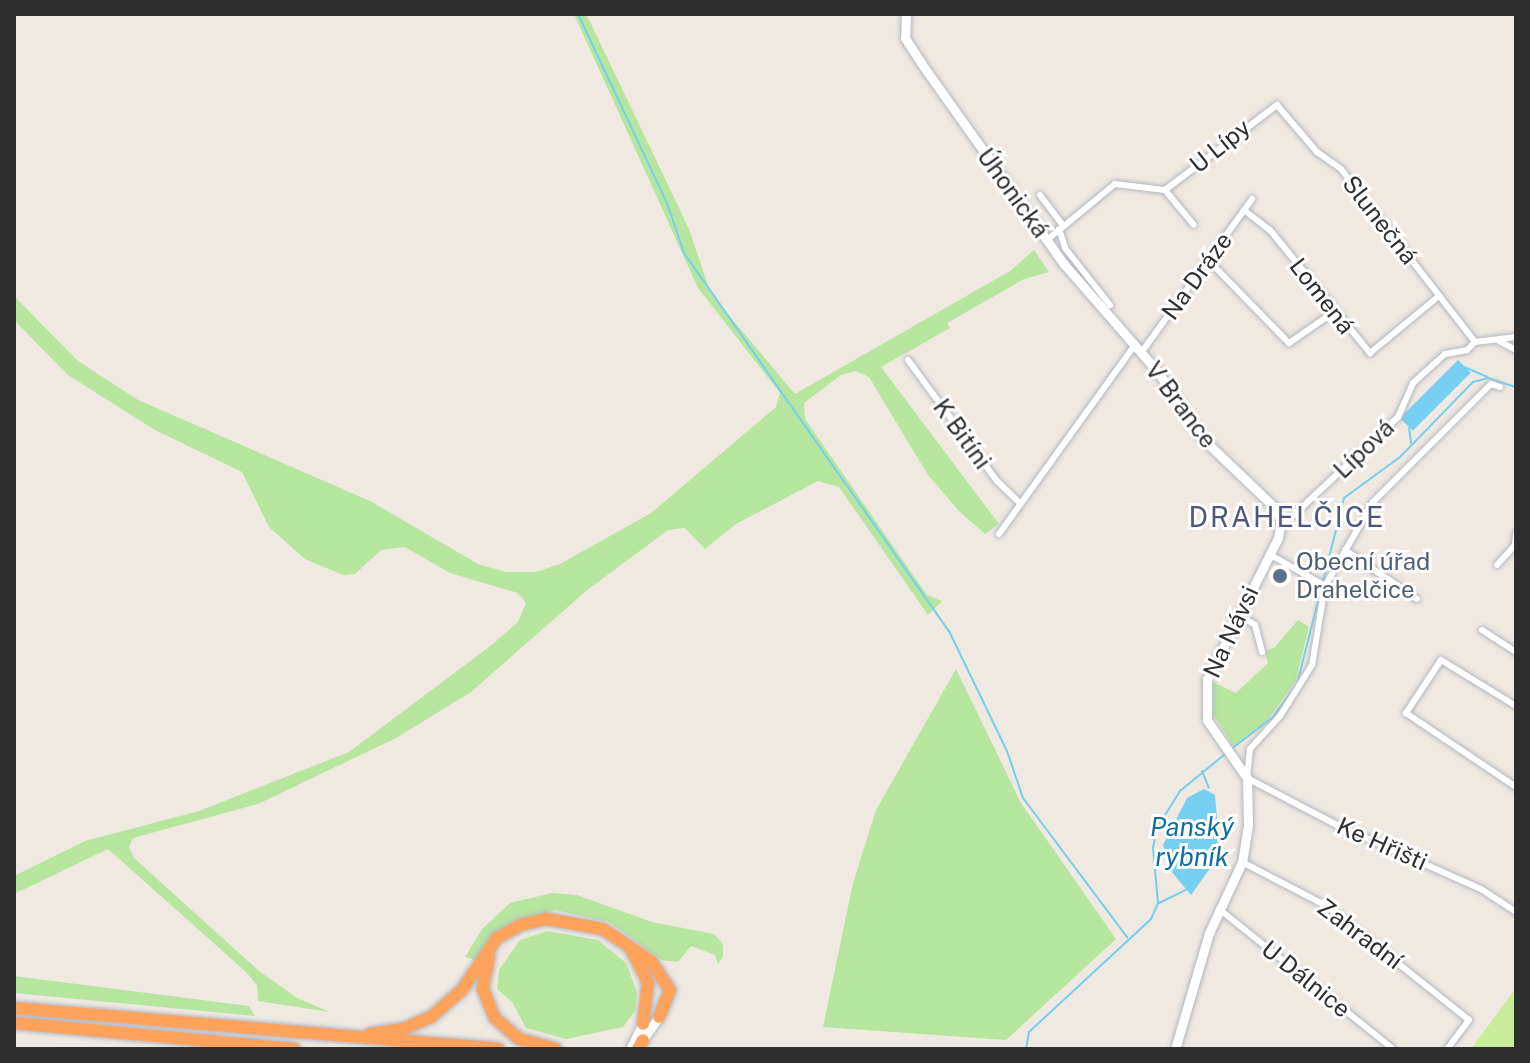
<!DOCTYPE html>
<html>
<head>
<meta charset="utf-8">
<style>
  body { margin:0 }
  #map { position:relative; width:1530px; height:1063px; overflow:hidden; background:#efe9e1; font-family:"Public Sans",sans-serif }
  div>[style] { position:absolute }
  [style*='--x'] { left:calc(var(--x)*1px); top:calc(var(--y)*1px); width:calc(var(--w)*1px); rotate:calc(var(--a)*1deg) }
  .green>* { inset:0; background:#b6e59e }
  .pitch>* { inset:0; background:#c9ec9a }
  .water>* { inset:0; background:#75cff0; transform-origin:0 0 }
  .stream>* { height:2px; margin:-1px; padding:0 1px; transform-origin:1px; border-radius:1px; background:#75cff0 }
  .roads { filter:drop-shadow(0 0 2px #b4b7c1) drop-shadow(0 0 2px #b4b7c1) }
  .minor>* { height:6px; margin:-3px; padding:0 3px; transform-origin:3px; border-radius:3px; background:#fff }
  .secondary>* { height:9px; margin:-4.5px; padding:0 4.5px; transform-origin:4.5px; border-radius:4.5px; background:#fff }
  .motorway>* { height:12px; margin:-6px; padding:0 6px; transform-origin:6px; border-radius:6px; background:#ffa35c }
  .dots>* { width:22px; height:22px; translate:-50% -50%; box-sizing:border-box; border:4px solid #fff; border-radius:50% }
  span { translate:-50% -50%; white-space:nowrap; text-align:center; line-height:1.15; -webkit-text-stroke:6px #fff; paint-order:stroke }
  .street-label { font-size:24px; color:#2e2e2e }
  .service-label { font-size:24px; color:#4e5e75 }
  .left { translate:0 -50%; text-align:left }
  .water-label { font-size:26px; color:#0d6fa3; font-style:italic }
  .quarter-label { font-size:28px; color:#4d5680; letter-spacing:2px }
  .frame { position:absolute; inset:0; border:16px solid #2e2e2e; pointer-events:none }
</style>
</head>
<body>
<div id="map">
  <div class="green">
    <div style="clip-path:polygon(574px 14px,586px 14px,593px 28px,689px 229px,711px 294px,795px 394px,1010px 271px,1034px 250px,1049px 272px,1024px 279px,947px 323px,950px 328px,881px 367px,999px 524px,985px 534px,959px 511px,928px 475px,869px 377px,856px 371px,841px 375px,804px 403px,805px 419px,927px 595px,942px 601px,928px 615px,839px 487px,818px 481px,736px 524px,705px 549px,685px 528px,668px 530px,586px 591px,471px 692px,396px 738px,258px 804px,133px 838px,129px 847px,134px 858px,259px 971px,297px 998px,330px 1012px,258px 1001px,257px 985px,246px 972px,108px 849px,14px 894px,14px 876px,85px 841px,199px 811px,349px 752px,493px 644px,518px 622px,526px 603px,518px 593px,450px 573px,405px 547px,381px 550px,355px 574px,343px 575px,305px 559px,269px 527px,242px 472px,155px 430px,68px 375px,14px 320px,14px 296px,78px 361px,138px 400px,370px 501px,478px 564px,506px 572px,536px 572px,560px 564px,651px 513px,776px 407px,780px 393px,698px 288px)"></div>
    <div style="clip-path:polygon(1298px 620px,1309px 627px,1296px 680px,1268px 720px,1234px 747px,1213px 714px,1213px 682px,1236px 693px,1268px 663px,1265px 651px,1274px 648px)"></div>
    <div style="clip-path:polygon(956px 669px,1021px 803px,1116px 939px,1006px 1040px,823px 1027px,853px 883px,876px 810px)"></div>
    <div style="clip-path:polygon(552px 893px,577px 895px,652px 922px,714px 934px,723px 944px,723px 957px,718px 964px,715px 955px,691px 946px,678px 962px,662px 960px,609px 922px,555px 910px,508px 923px,476px 960px,465px 957px,482px 929px,510px 903px)"></div>
    <div style="clip-path:polygon(547px 931px,598px 940px,626px 963px,637px 992px,635px 1011px,623px 1027px,566px 1039px,526px 1028px,512px 1002px,497px 989px,499px 970px,520px 940px)"></div>
    <div style="clip-path:polygon(14px 976px,249px 1006px,255px 1016px,14px 993px)"></div>
  </div>
  <div class="pitch">
    <div style="clip-path:polygon(1516px 988px,1516px 1049px,1471px 1049px)"></div>
  </div>
  <div class="water">
    <div style="left:1458px;top:360px;width:18px;height:82px;rotate:45deg"></div>
    <div style="clip-path:polygon(1204px 789px,1215px 795px,1220px 854px,1191px 895px,1171px 871px,1163px 845px,1187px 798px)"></div>
  </div>
  <div class="stream">
    <div style="--x:578;--y:14;--w:209;--a:64.8"></div>
    <div style="--x:667;--y:203;--w:53;--a:71.2"></div>
    <div style="--x:684;--y:253;--w:462;--a:55"></div>
    <div style="--x:949;--y:631;--w:133;--a:64.2"></div>
    <div style="--x:1007;--y:751;--w:50;--a:71.2"></div>
    <div style="--x:1023;--y:798;--w:174;--a:53.2"></div>
    <div style="--x:1464;--y:367;--w:25;--a:23"></div>
    <div style="--x:1409;--y:428;--w:15;--a:82"></div>
    <div style="--x:1230;--y:750;--w:53;--a:-37.3"></div>
    <div style="--x:1272;--y:718;--w:42;--a:-53.7"></div>
    <div style="--x:1297;--y:684;--w:192;--a:-75.8"></div>
    <div style="--x:1344;--y:498;--w:69;--a:-36.2"></div>
    <div style="--x:1400;--y:457;--w:105;--a:-45.8"></div>
    <div style="--x:1473;--y:382;--w:16;--a:-15"></div>
    <div style="--x:1488;--y:378;--w:29;--a:18"></div>
    <div style="--x:1202;--y:771;--w:18;--a:68"></div>
    <div style="--x:1159;--y:903;--w:30;--a:-26"></div>
    <div style="--x:1026;--y:1049;--w:17;--a:-80"></div>
    <div style="--x:1029;--y:1032;--w:166;--a:-42.8"></div>
    <div style="--x:1151;--y:919;--w:17;--a:-66"></div>
    <div style="--x:1158;--y:903;--w:55;--a:-95.2"></div>
    <div style="--x:1153;--y:848;--w:20;--a:-79"></div>
    <div style="--x:1157;--y:828;--w:44;--a:-58.1"></div>
    <div style="--x:1180;--y:791;--w:58;--a:-39.4"></div>
  </div>
  <div class="roads">
    <div class="minor">
      <div style="--x:1165;--y:190;--w:45;--a:50.4"></div>
      <div style="--x:1040;--y:195;--w:39;--a:53"></div>
      <div style="--x:1244;--y:210;--w:33;--a:38"></div>
      <div style="--x:1270;--y:230;--w:159;--a:50.9"></div>
      <div style="--x:1370;--y:353;--w:89;--a:-39.6"></div>
      <div style="--x:1059;--y:229;--w:20;--a:72"></div>
      <div style="--x:1065;--y:248;--w:73;--a:51.7"></div>
      <div style="--x:1047;--y:240;--w:88;--a:-39.5"></div>
      <div style="--x:1115;--y:184;--w:50;--a:6.8"></div>
      <div style="--x:1165;--y:190;--w:141;--a:-37.2"></div>
      <div style="--x:1277;--y:105;--w:62;--a:49.6"></div>
      <div style="--x:1317;--y:152;--w:29;--a:35"></div>
      <div style="--x:1341;--y:169;--w:219;--a:52.2"></div>
      <div style="--x:1209;--y:261;--w:115;--a:45.7"></div>
      <div style="--x:1289;--y:343;--w:55;--a:-34.6"></div>
      <div style="--x:1499;--y:341;--w:19;--a:28"></div>
      <div style="--x:1475;--y:342;--w:41;--a:-7"></div>
      <div style="--x:1141;--y:353;--w:190;--a:-54.2"></div>
      <div style="--x:908;--y:360;--w:150;--a:53.7"></div>
      <div style="--x:997;--y:481;--w:33;--a:44"></div>
      <div style="--x:1500;--y:387;--w:9;--a:-162"></div>
      <div style="--x:1491;--y:384;--w:167;--a:135"></div>
      <div style="--x:1373;--y:502;--w:97;--a:119.7"></div>
      <div style="--x:1325;--y:586;--w:80;--a:99.3"></div>
      <div style="--x:1312;--y:665;--w:60;--a:122.1"></div>
      <div style="--x:1280;--y:716;--w:45;--a:132.3"></div>
      <div style="--x:1250;--y:749;--w:29;--a:96"></div>
      <div style="--x:1247;--y:778;--w:102;--a:27.6"></div>
      <div style="--x:1337;--y:825;--w:158;--a:24"></div>
      <div style="--x:1481;--y:889;--w:42;--a:33.3"></div>
      <div style="--x:1281;--y:527;--w:161;--a:-43.2"></div>
      <div style="--x:1398;--y:417;--w:37;--a:-66"></div>
      <div style="--x:1413;--y:383;--w:43;--a:-42.2"></div>
      <div style="--x:1445;--y:354;--w:22;--a:-10"></div>
      <div style="--x:1467;--y:350;--w:11;--a:-45"></div>
      <div style="--x:999;--y:534;--w:231;--a:-54.3"></div>
      <div style="--x:1345;--y:550;--w:87;--a:34.2"></div>
      <div style="--x:1269;--y:554;--w:64;--a:29.7"></div>
      <div style="--x:1497;--y:565;--w:27;--a:-48"></div>
      <div style="--x:1515;--y:545;--w:11;--a:-85"></div>
      <div style="--x:1237;--y:614;--w:21;--a:31"></div>
      <div style="--x:1255;--y:625;--w:28;--a:75"></div>
      <div style="--x:1482;--y:630;--w:40;--a:32.9"></div>
      <div style="--x:1516;--y:706;--w:88;--a:-148.5"></div>
      <div style="--x:1441;--y:660;--w:64;--a:123.4"></div>
      <div style="--x:1406;--y:713;--w:133;--a:33.9"></div>
      <div style="--x:1242;--y:862;--w:93;--a:27.4"></div>
      <div style="--x:1325;--y:905;--w:184;--a:38.6"></div>
      <div style="--x:1469;--y:1020;--w:36;--a:127"></div>
      <div style="--x:1219;--y:909;--w:223;--a:38.8"></div>
    </div>
    <div class="secondary">
      <div style="--x:906;--y:14;--w:24;--a:92"></div>
      <div style="--x:905;--y:38;--w:30;--a:57"></div>
      <div style="--x:921;--y:63;--w:247;--a:54.6"></div>
      <div style="--x:1064;--y:264;--w:143;--a:49"></div>
      <div style="--x:1158;--y:372;--w:79;--a:56.3"></div>
      <div style="--x:1202;--y:438;--w:103;--a:43.8"></div>
      <div style="--x:1276;--y:509;--w:13;--a:67"></div>
      <div style="--x:1281;--y:521;--w:17;--a:100"></div>
      <div style="--x:1278;--y:538;--w:158;--a:116.7"></div>
      <div style="--x:1207;--y:679;--w:41;--a:90"></div>
      <div style="--x:1207;--y:720;--w:70;--a:55.4"></div>
      <div style="--x:1247;--y:778;--w:47;--a:88.8"></div>
      <div style="--x:1248;--y:825;--w:37;--a:99"></div>
      <div style="--x:1242;--y:862;--w:78;--a:114.9"></div>
      <div style="--x:1209;--y:933;--w:121;--a:106.3"></div>
      <div style="--x:640;--y:1043;--w:32;--a:-54"></div>
      <div style="--x:630;--y:1049;--w:28;--a:-63"></div>
    </div>
    <div class="motorway">
      <div style="--x:632;--y:951;--w:36;--a:63"></div>
      <div style="--x:648;--y:983;--w:41;--a:97"></div>
      <div style="--x:489;--y:957;--w:33;--a:101"></div>
      <div style="--x:483;--y:989;--w:31;--a:68"></div>
      <div style="--x:495;--y:1018;--w:32;--a:41"></div>
      <div style="--x:519;--y:1039;--w:38;--a:15"></div>
      <div style="--x:14;--y:1008;--w:486;--a:4.8"></div>
      <div style="--x:14;--y:1023;--w:282;--a:5.3"></div>
      <div style="--x:370;--y:1034;--w:36;--a:-9"></div>
      <div style="--x:406;--y:1028;--w:27;--a:-24"></div>
      <div style="--x:431;--y:1017;--w:41;--a:-41.1"></div>
      <div style="--x:462;--y:990;--w:63;--a:-56.1"></div>
      <div style="--x:497;--y:938;--w:26;--a:-29"></div>
      <div style="--x:520;--y:925;--w:28;--a:-13"></div>
      <div style="--x:547;--y:919;--w:57;--a:10.1"></div>
      <div style="--x:603;--y:929;--w:58;--a:33.7"></div>
      <div style="--x:651;--y:961;--w:35;--a:57"></div>
      <div style="--x:670;--y:990;--w:29;--a:112"></div>
      <div style="--x:638;--y:1049;--w:10;--a:-61"></div>
    </div>
  </div>
  <div class="dots">
    <div style="left:1280px;top:576px;background:#5c6f8a"></div>
  </div>
  <div class="street-label">
    <span style="left:1220px;top:146px;rotate:-39deg">U Lípy</span>
    <span style="left:1013px;top:193px;rotate:54deg">Úhonická</span>
    <span style="left:1380px;top:220px;rotate:52deg">Slunečná</span>
    <span style="left:1197px;top:276px;rotate:-54deg">Na Dráze</span>
    <span style="left:1322px;top:296px;rotate:52deg">Lomená</span>
    <span style="left:1181px;top:405px;rotate:53deg">V Brance</span>
    <span style="left:962px;top:434px;rotate:54deg">K Bitíni</span>
    <span style="left:1364px;top:449px;rotate:-44deg">Lípová</span>
    <span style="left:1231px;top:632px;rotate:-65deg">Na Návsi</span>
    <span style="left:1382px;top:844px;rotate:24deg">Ke Hřišti</span>
    <span style="left:1360px;top:934px;rotate:37deg">Zahradní</span>
    <span style="left:1306px;top:979px;rotate:39deg">U Dálnice</span>
  </div>
  <div class="service-label">
    <span class="left" style="left:1296px;top:576px">Obecní úřad<br>Drahelčice</span>
  </div>
  <div class="water-label">
    <span style="left:1192px;top:842px">Panský<br>rybník</span>
  </div>
  <div class="quarter-label">
    <span style="left:1287px;top:517px">DRAHELČICE</span>
  </div>
  <div class="frame"></div>
</div>
</body>
</html>
